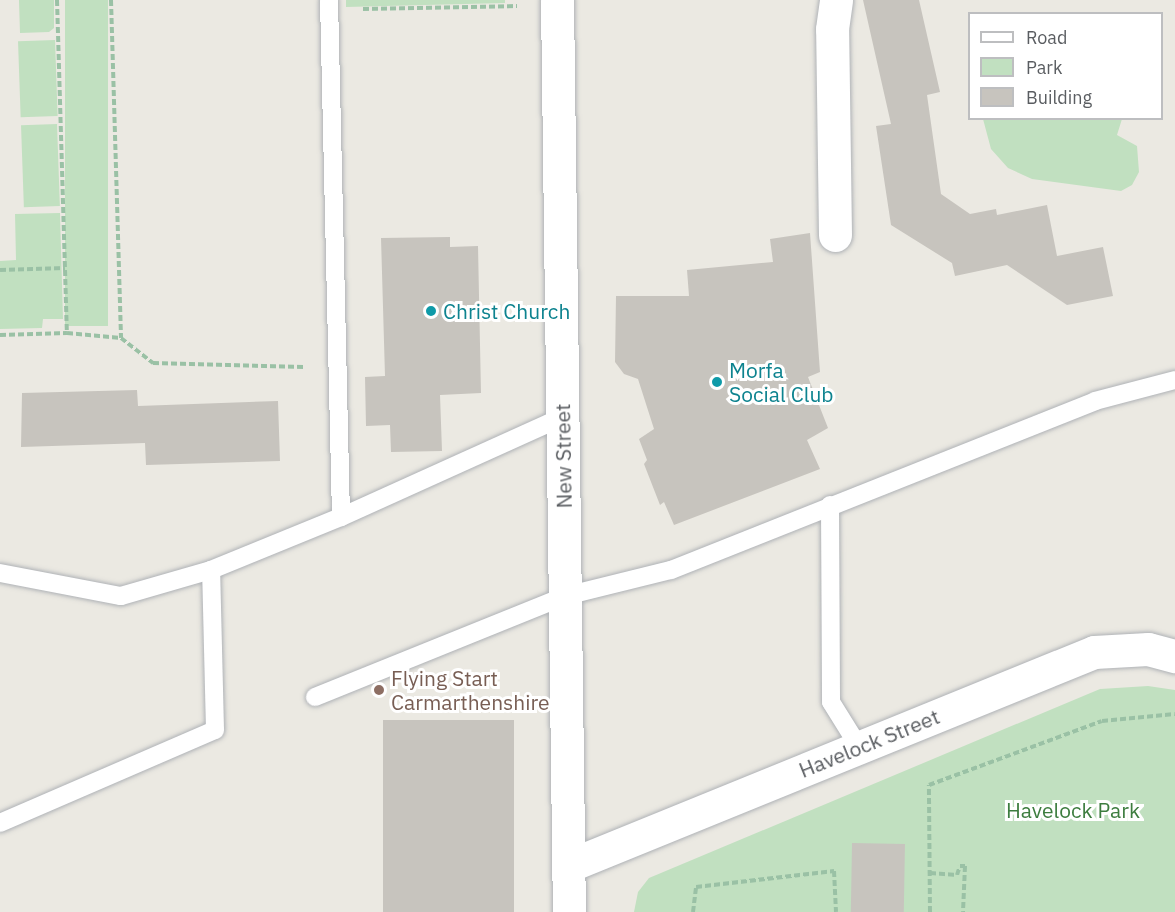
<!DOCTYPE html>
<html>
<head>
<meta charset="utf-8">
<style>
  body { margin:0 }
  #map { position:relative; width:1175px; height:912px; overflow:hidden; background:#ebe9e2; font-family:"IBM Plex Sans",sans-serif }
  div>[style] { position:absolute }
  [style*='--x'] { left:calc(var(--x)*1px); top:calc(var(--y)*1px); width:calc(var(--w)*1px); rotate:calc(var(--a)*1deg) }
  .green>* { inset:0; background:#c1e0c0; transform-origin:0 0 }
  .building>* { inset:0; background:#c7c4be; transform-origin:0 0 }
  .path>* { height:4px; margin-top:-2px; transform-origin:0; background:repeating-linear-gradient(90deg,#9ac1a5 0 6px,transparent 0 9px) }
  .roads { filter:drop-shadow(0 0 2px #afb2b6) drop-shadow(0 0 2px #afb2b6) }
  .lane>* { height:18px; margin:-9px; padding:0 9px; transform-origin:9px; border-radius:9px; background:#fff }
  .street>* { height:33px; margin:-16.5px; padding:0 16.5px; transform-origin:16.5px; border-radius:16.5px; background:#fff }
  .dots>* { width:16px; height:16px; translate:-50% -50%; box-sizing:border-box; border:3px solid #fff; border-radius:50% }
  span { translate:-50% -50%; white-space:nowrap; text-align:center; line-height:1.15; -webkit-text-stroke:6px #fff; paint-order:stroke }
  .culture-label { font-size:21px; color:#0d838f }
  .left { translate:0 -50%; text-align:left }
  .street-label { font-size:21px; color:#5a5d61 }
  .education-label { font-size:21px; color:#785e54 }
  .park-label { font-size:21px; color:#3d7d3f }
  .legend { position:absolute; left:968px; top:12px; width:195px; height:108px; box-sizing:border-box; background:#fff; border:2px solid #bdbec0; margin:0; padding:8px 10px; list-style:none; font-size:18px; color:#5a5d61 }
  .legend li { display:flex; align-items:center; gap:12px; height:30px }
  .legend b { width:30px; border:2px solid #bdbec0 }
</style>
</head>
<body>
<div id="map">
  <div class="green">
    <div style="clip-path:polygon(19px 0,54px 0,54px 28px,49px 32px,20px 33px)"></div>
    <div style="left:65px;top:0;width:43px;height:326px"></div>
    <div style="clip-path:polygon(346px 0,505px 0,505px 3px,346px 7px)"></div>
    <div style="left:55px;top:40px;width:76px;height:37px;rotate:88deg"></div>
    <div style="clip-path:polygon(983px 119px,1122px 119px,1117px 135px,1137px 146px,1139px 172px,1132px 185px,1121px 191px,1032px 179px,1008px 168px,991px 149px)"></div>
    <div style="left:57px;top:124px;width:82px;height:36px;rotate:88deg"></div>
    <div style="clip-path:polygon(60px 213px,63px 319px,43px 319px,42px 328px,0 329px,0 261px,16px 260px,15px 214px)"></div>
    <div style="clip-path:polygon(1148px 686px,1175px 690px,1175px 912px,634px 912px,638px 892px,649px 878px,1100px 689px)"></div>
  </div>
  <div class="building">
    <div style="clip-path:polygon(863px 0,919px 0,940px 92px,927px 95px,941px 194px,970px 214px,996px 209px,997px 215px,1047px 205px,1057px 256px,1103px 247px,1113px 296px,1067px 305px,1007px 265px,955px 276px,952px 263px,891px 225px,876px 126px,891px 124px)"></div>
    <div style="clip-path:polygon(810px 233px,820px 372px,808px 377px,828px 428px,807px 440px,820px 469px,674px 525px,664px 502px,660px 505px,644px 464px,647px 460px,639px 439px,654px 429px,638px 379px,624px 374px,615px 362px,616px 296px,689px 296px,687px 270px,773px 262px,770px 239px)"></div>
    <div style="clip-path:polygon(450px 237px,450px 247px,478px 246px,481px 393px,440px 395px,442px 451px,391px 452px,390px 425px,366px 426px,365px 377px,385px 376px,381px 238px)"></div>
    <div style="clip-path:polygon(137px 390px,138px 406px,278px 401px,280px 461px,146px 465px,145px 443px,21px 447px,22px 393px)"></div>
    <div style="left:514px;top:720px;width:192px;height:131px;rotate:90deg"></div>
    <div style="left:852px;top:843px;width:53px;height:69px;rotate:1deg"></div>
  </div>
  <div class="path">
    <div style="--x:57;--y:0;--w:333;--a:88.3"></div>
    <div style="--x:111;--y:0;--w:338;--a:88.3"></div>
    <div style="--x:121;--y:338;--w:41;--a:38"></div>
    <div style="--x:153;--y:363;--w:151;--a:1.5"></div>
    <div style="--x:363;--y:9;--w:154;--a:-1.1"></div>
    <div style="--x:0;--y:270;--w:65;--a:-1.8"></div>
    <div style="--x:0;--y:335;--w:67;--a:-1.7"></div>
    <div style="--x:67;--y:333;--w:54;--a:5.3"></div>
    <div style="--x:930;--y:873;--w:27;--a:4"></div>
    <div style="--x:957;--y:875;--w:9;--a:-72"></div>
    <div style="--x:960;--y:866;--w:5;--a:0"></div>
    <div style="--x:965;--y:866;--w:46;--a:92.5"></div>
    <div style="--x:693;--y:912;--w:25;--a:-83"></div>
    <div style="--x:696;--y:887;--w:139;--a:-6.6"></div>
    <div style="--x:834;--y:871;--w:41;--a:87.2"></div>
    <div style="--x:930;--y:912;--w:127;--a:-90.5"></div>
    <div style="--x:929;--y:785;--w:184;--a:-20.3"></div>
    <div style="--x:1102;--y:721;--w:73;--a:-5.5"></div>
  </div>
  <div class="roads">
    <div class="lane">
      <div style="--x:329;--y:0;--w:517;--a:88.67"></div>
      <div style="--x:830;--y:505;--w:197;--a:89.7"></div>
      <div style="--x:831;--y:702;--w:53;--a:58.1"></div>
      <div style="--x:0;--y:573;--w:123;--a:10.8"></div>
      <div style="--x:121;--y:596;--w:94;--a:-16.1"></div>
      <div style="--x:211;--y:570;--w:140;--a:-22.2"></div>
      <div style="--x:341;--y:517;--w:243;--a:-24.3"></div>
      <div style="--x:315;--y:697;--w:270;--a:-22"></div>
      <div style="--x:565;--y:596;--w:109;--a:-13.8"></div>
      <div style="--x:671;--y:570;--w:456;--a:-21.7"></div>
      <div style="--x:1095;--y:401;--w:83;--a:-14.7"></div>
      <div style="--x:0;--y:823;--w:234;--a:-23.4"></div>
      <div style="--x:215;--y:730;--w:160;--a:-91.4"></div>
    </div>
    <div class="street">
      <div style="--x:557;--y:0;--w:912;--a:89.25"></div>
      <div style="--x:835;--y:235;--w:206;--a:-90.8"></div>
      <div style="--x:832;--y:29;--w:29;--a:-82"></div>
      <div style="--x:568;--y:866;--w:568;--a:-22.14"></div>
      <div style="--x:1094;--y:652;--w:54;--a:-3.2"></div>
      <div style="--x:1148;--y:649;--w:28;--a:15"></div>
    </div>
  </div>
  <div class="dots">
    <div style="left:431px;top:311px;background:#0f9aa8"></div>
    <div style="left:717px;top:382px;background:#0f9aa8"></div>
    <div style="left:379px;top:690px;background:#8d6e63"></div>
  </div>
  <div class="culture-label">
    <span class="left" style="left:443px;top:311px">Christ Church</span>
    <span class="left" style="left:729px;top:382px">Morfa<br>Social Club</span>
  </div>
  <div class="street-label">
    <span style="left:563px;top:456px;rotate:-91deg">New Street</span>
    <span style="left:869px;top:743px;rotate:-22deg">Havelock Street</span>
  </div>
  <div class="education-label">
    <span class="left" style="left:391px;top:690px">Flying Start<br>Carmarthenshire</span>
  </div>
  <div class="park-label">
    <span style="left:1073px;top:810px">Havelock Park</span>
  </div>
  <ul class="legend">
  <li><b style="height:8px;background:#fff"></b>Road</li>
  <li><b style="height:16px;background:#c1e0c0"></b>Park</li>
  <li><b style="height:16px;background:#c7c4be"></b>Building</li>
  </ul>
</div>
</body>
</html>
